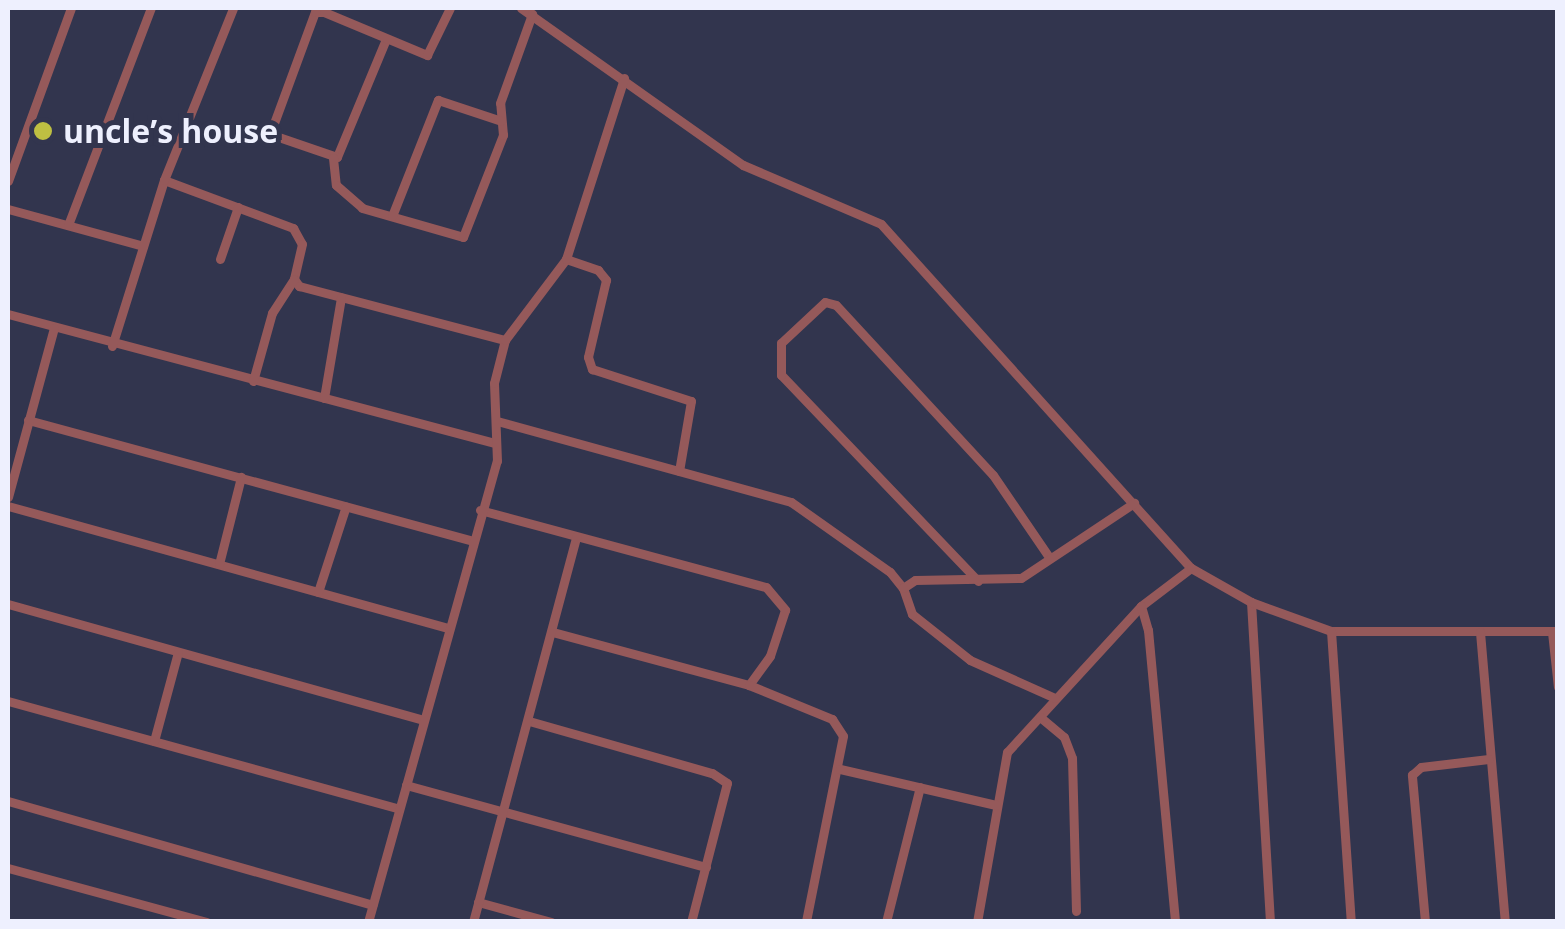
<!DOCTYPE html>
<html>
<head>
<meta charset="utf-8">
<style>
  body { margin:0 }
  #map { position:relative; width:1565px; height:929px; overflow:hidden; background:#32354e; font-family:"Open Sans",sans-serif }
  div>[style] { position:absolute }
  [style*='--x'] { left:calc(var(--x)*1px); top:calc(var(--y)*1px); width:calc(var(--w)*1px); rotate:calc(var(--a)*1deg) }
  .minor>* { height:9px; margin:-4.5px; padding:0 4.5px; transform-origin:4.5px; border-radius:4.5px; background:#95595a }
  .dots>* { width:28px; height:28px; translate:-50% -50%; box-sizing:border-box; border:5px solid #32354e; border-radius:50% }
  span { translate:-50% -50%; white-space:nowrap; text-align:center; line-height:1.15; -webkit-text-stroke:10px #32354e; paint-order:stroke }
  .poi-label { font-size:32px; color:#eef0fe; font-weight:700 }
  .left { translate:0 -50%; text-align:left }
  .frame { position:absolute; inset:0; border:10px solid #eef0fe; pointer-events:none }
</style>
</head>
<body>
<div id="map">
  <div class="minor">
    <div style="--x:521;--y:8;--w:272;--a:35.3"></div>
    <div style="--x:743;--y:165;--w:150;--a:23.1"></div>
    <div style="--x:881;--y:224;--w:463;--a:48"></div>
    <div style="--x:1191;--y:568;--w:63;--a:142.8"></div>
    <div style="--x:1141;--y:606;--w:198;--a:132.5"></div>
    <div style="--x:1007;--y:752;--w:173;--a:100"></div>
    <div style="--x:386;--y:39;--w:128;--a:112.6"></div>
    <div style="--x:337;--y:157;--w:71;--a:-161.1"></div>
    <div style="--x:270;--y:134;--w:130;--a:-69.8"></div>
    <div style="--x:315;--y:12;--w:9;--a:0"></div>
    <div style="--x:324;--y:12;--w:112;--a:22.7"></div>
    <div style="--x:427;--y:55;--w:52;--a:-63.9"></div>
    <div style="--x:333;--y:158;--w:27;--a:84"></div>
    <div style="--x:336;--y:185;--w:35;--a:41"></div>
    <div style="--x:362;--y:208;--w:105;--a:16"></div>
    <div style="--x:463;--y:237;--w:110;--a:-68.6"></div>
    <div style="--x:503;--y:135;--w:32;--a:-95"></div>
    <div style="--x:500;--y:103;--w:95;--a:-70.2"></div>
    <div style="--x:164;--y:180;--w:138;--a:20.4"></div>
    <div style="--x:293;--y:228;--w:18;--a:61"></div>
    <div style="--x:302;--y:244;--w:36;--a:103"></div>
    <div style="--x:294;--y:279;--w:9;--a:54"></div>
    <div style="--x:299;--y:286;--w:213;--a:14.7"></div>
    <div style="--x:8;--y:181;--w:184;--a:-70"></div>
    <div style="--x:8;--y:209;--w:140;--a:15.3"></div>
    <div style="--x:392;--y:216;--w:125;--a:-68.4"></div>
    <div style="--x:438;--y:100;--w:66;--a:18.4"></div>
    <div style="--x:68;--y:225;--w:232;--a:-69.1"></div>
    <div style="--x:220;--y:259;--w:55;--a:-70.9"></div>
    <div style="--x:566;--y:259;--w:34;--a:19"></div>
    <div style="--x:598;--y:270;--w:13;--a:51"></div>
    <div style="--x:606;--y:280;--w:79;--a:103.2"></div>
    <div style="--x:588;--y:357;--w:13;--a:72"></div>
    <div style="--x:592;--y:369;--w:104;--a:17.9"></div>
    <div style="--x:691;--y:401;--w:71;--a:99.7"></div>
    <div style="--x:8;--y:314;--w:504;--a:14.84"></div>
    <div style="--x:112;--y:346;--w:174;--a:-72.6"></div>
    <div style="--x:164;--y:180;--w:185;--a:-68.1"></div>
    <div style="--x:253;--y:381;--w:71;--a:-74.4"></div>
    <div style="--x:272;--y:313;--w:40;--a:-57.1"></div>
    <div style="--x:324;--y:398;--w:102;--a:-80.4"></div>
    <div style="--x:28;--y:420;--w:460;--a:15.2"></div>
    <div style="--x:497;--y:421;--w:305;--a:15.4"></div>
    <div style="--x:791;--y:502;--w:121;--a:35.3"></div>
    <div style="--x:890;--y:572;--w:21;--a:51"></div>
    <div style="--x:8;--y:497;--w:175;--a:-74.8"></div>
    <div style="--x:8;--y:506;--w:456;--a:15.5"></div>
    <div style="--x:480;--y:510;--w:296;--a:15.1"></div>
    <div style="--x:766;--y:587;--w:30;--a:50"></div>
    <div style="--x:785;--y:610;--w:48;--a:108.1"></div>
    <div style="--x:770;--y:656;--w:36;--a:126"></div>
    <div style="--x:749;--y:685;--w:203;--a:-164.9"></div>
    <div style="--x:219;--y:564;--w:90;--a:-75.8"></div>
    <div style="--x:1191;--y:568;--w:69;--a:29.5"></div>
    <div style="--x:1251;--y:602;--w:321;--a:86.6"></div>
    <div style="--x:978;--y:581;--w:285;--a:-133.7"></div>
    <div style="--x:781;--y:375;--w:32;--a:-90"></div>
    <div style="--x:781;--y:343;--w:60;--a:-43"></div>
    <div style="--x:825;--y:302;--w:11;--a:15"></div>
    <div style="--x:836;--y:305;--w:231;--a:47.3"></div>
    <div style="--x:993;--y:475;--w:99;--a:55.7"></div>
    <div style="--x:318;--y:592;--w:90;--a:-72"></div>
    <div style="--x:1251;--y:602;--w:85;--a:19.9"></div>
    <div style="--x:1331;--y:631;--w:227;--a:0"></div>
    <div style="--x:8;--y:604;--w:431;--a:15.6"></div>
    <div style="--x:1141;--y:606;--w:25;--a:74"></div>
    <div style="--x:1148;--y:630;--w:293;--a:84.7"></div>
    <div style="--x:1331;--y:631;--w:292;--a:86.1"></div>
    <div style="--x:1480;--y:632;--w:291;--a:85.1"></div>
    <div style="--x:1552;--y:632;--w:55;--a:83.8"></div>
    <div style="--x:749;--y:685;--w:90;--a:22.3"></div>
    <div style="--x:832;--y:719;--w:20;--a:57"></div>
    <div style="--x:843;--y:736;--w:190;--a:101.3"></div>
    <div style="--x:1055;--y:698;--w:93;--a:-155.9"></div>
    <div style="--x:970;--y:660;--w:74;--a:-141.6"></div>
    <div style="--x:912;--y:614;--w:28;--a:-109"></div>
    <div style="--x:903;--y:588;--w:14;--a:-34"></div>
    <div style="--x:915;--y:580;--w:106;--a:-1.1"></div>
    <div style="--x:1021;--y:578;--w:136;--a:-33.6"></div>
    <div style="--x:8;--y:701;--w:403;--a:15.4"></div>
    <div style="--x:1040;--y:717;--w:31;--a:40"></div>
    <div style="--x:1064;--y:737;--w:22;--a:69"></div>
    <div style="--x:1072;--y:758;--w:153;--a:88.5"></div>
    <div style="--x:529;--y:721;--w:190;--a:15.9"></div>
    <div style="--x:712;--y:773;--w:18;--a:34"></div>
    <div style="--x:727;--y:783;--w:144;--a:104.5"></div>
    <div style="--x:154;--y:741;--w:92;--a:-74.9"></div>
    <div style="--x:840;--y:769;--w:160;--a:13"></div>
    <div style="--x:406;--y:785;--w:311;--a:15.3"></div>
    <div style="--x:8;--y:801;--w:379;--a:15.9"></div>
    <div style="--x:8;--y:868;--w:206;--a:15.2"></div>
    <div style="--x:478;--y:902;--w:76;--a:15.3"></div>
    <div style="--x:368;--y:922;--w:479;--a:-74.4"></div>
    <div style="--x:497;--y:461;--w:78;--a:-92.2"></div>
    <div style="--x:494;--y:383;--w:44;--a:-75.7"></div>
    <div style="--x:505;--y:340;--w:101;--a:-53"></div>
    <div style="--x:566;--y:259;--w:190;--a:-72.2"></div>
    <div style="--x:473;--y:922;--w:399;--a:-75"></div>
    <div style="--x:886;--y:922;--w:139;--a:-75.9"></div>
    <div style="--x:1425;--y:922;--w:148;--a:-95.1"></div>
    <div style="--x:1412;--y:775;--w:12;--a:-42"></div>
    <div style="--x:1421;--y:767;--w:68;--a:-6.7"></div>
  </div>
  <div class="dots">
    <div style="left:43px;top:131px;background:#bebf42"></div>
  </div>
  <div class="poi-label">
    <span class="left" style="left:63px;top:131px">uncle’s house</span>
  </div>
  <div class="frame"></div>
</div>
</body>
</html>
